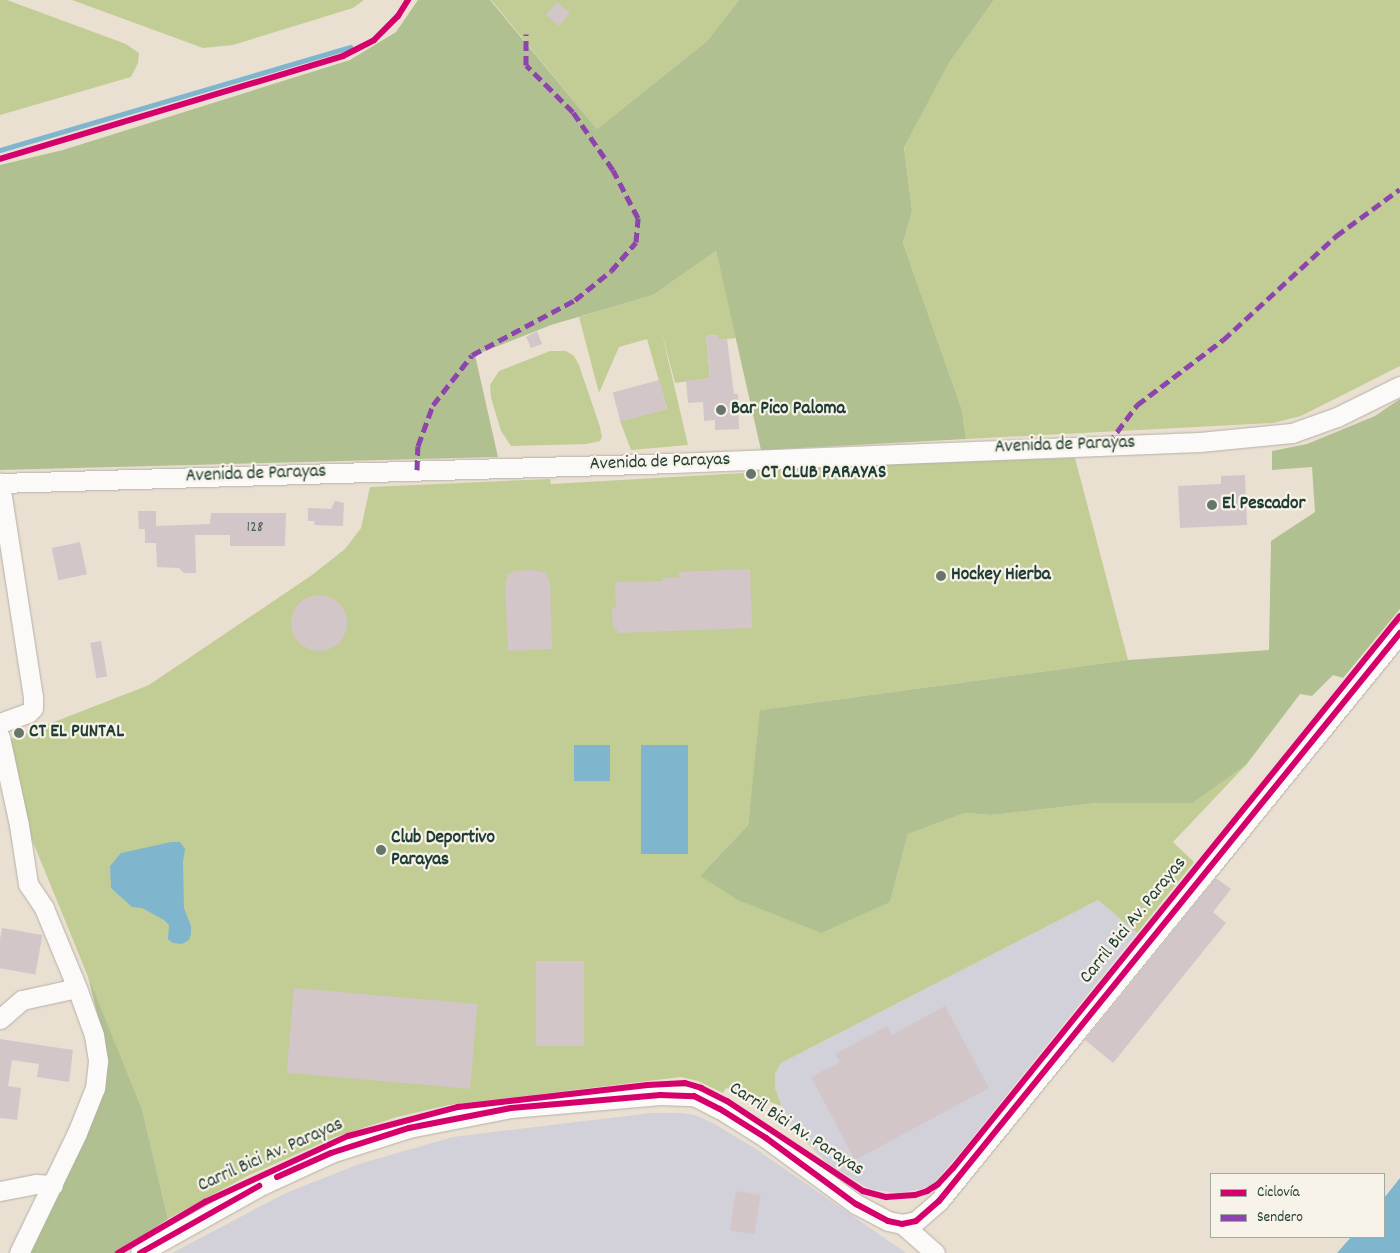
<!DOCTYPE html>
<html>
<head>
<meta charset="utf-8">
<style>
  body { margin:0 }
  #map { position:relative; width:1400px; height:1253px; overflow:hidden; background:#eae0d2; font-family:Dekko,sans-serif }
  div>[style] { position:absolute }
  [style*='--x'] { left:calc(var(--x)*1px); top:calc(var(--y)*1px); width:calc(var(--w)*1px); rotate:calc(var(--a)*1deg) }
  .industrial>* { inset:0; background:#d2d0d8 }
  .green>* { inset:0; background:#c2cd96 }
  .forest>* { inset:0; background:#b0c090 }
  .water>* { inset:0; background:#80b5ce; transform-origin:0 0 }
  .stream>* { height:4.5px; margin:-2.25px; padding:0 2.25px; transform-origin:2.25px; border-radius:2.25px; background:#80b5ce }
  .building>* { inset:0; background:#d2c6c8; transform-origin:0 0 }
  .round { border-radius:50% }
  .roads { filter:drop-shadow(0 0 1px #b4b0a7) drop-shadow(0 0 1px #b4b0a7) }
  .minor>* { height:19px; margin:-9.5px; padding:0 9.5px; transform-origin:9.5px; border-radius:9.5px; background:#fcfaf8 }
  .quiet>* { height:5px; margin-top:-2.5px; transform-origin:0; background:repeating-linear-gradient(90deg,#8e44ad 0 10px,transparent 0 15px) }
  .cycleway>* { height:6px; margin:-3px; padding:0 3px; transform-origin:3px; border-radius:3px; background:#d6006c }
  .dots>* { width:14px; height:14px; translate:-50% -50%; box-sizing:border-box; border:2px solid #f7f3e8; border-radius:50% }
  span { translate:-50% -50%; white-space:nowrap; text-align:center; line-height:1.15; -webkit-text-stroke:4.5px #f7f3e8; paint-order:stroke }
  .number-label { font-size:16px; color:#4c5f59 }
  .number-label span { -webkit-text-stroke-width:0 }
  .poi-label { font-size:19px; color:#1f3d34; font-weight:700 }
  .left { translate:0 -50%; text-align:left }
  .street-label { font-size:19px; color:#1f3d34 }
  .legend { position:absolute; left:1210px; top:1173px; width:175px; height:65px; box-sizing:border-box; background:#f7f3e8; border:1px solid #a1aaa0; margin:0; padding:6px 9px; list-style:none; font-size:15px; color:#1f3d34 }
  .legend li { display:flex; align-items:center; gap:10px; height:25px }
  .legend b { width:25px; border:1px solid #a1aaa0 }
</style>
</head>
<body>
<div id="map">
  <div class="industrial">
    <div style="clip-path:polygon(1098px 900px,1137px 933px,959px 1154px,933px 1184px,922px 1189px,898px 1193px,869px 1189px,827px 1163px,791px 1127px,775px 1088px,775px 1074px,781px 1063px)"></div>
    <div style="clip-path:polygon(651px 1113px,681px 1113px,695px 1115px,713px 1123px,756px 1149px,906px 1253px,172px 1253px,286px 1193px,359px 1164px,453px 1137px)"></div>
  </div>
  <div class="green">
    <div style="clip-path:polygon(0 0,7px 0,126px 44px,139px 53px,138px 63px,131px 77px,0 115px)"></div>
    <div style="clip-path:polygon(72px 0,364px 0,353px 8px,233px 45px,203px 48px)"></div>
    <div style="clip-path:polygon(491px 0,739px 0,707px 41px,597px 129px)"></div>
    <div style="clip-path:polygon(994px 0,1400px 0,1400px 366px,1301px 416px,1273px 423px,966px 439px,962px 410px,903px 243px,912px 211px,904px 146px,949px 63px)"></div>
    <div style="clip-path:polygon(716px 251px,736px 338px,719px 340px,717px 335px,706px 336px,710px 378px,675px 383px,661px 329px,688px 445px,631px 450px,620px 421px,667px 409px,647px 339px,619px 347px,599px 393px,579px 317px,653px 295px)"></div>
    <div style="clip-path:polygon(550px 351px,566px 351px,574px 356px,579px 365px,600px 427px,602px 437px,600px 441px,587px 444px,511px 446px,501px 431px,491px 398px,490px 385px,499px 371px)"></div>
    <div style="clip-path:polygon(1075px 458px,1128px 660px,761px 710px,748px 825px,700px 876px,890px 902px,908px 834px,965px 813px,991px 815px,1097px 803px,1193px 803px,1246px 765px,1173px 842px,1194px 862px,1137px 933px,1098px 900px,781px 1063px,775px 1074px,775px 1088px,782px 1106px,726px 1088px,723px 1093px,698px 1081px,681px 1077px,449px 1105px,397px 1117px,335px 1137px,247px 1176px,168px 1219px,142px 1109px,24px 820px,5px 741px,149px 685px,312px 575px,345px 549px,361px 528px,370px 487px,550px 479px,551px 484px,744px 473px,745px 469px)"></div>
  </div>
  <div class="forest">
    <div style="clip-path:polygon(418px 0,490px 0,597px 129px,707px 41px,739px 0,994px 0,949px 63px,904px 147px,912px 211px,903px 243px,962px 410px,966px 439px,761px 450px,716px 251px,653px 295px,551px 325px,475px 355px,498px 457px,0 470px,0 165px,63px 150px,350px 60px,396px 32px)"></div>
    <div style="clip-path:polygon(1400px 399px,1400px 609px,1343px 678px,1333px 675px,1312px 696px,1300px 694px,1246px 765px,1193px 803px,1097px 803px,991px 815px,965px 813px,908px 834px,890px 902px,821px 933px,738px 900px,700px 876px,748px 825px,760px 710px,1128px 660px,1269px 650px,1271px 541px,1315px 512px,1312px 467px,1272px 470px,1272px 451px,1307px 444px,1375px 416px)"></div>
    <div style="clip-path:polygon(88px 976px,142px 1109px,168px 1219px,117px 1253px,28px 1253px,78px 1147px,109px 1063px)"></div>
  </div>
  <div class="water">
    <div style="left:574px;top:745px;width:36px;height:36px"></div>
    <div style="left:641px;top:745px;width:47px;height:109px"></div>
    <div style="clip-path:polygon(171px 842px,180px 842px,185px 849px,183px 862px,184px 908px,191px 926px,191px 934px,189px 940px,182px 944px,173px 943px,168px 939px,169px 925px,164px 920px,142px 908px,132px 907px,111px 888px,110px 866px,121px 853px)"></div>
    <div style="clip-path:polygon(1400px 1178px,1400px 1253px,1337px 1253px,1351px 1237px,1384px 1237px,1384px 1198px)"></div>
  </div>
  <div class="stream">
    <div style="--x:0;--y:150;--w:365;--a:-16.4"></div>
  </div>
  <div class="building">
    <div style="left:557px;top:2px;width:17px;height:17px;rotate:40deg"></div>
    <div style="clip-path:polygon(537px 331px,542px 344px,531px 348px,526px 337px)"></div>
    <div style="clip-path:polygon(718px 335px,719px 340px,727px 339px,734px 394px,738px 394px,739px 429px,715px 430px,715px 420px,704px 421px,703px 402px,688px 403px,686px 381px,710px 378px,706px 336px)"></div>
    <div style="left:659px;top:380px;width:30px;height:48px;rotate:75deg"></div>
    <div style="clip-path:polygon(1245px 475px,1247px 525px,1180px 528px,1178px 486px,1221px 484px,1221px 476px)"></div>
    <div style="clip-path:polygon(335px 501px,344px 503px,343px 526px,314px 525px,315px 521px,308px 521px,308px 508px,331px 509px)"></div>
    <div style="clip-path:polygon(138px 511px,156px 511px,156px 526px,210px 524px,211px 513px,286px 513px,285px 546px,230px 546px,230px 535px,195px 535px,196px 573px,184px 573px,179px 568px,157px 567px,156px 543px,145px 543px,145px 529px,139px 529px)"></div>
    <div style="left:80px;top:542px;width:33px;height:29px;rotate:78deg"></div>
    <div style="clip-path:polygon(750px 569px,752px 628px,617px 633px,617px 629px,613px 629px,612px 608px,616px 608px,615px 582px,663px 581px,663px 578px,679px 578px,679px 572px)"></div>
    <div style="clip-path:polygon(532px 570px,547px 573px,548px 579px,550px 579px,552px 649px,508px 651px,505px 581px,507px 580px,507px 575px,515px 571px)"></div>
    <div class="round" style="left:291px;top:595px;width:56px;height:56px"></div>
    <div style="left:101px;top:641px;width:36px;height:11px;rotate:80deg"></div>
    <div style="clip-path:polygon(1216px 878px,1231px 889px,1213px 912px,1226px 923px,1113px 1063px,1085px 1040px)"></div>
    <div style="left:2px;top:928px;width:41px;height:40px;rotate:10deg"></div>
    <div style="left:536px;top:961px;width:48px;height:85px"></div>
    <div style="left:294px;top:988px;width:184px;height:85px;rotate:5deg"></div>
    <div style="clip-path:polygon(945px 1006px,989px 1088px,855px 1160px,811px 1077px,840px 1062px,835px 1054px,887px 1026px,892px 1035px)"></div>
    <div style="clip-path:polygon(0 1039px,73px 1050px,69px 1082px,37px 1077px,39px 1064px,12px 1060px,8px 1086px,21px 1088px,17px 1120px,0 1118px)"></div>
    <div style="left:736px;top:1191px;width:25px;height:40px;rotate:9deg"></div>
  </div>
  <div class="roads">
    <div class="minor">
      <div style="--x:0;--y:483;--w:673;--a:-1.7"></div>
      <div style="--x:673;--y:463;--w:527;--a:-2.28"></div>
      <div style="--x:1200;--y:442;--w:92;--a:-5.6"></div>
      <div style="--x:1292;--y:433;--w:48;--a:-19.6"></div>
      <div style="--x:1337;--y:417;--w:70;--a:-26.2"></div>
      <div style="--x:0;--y:723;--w:30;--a:-20"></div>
      <div style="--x:28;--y:713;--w:7;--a:-45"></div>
      <div style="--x:33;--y:708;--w:11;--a:-90"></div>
      <div style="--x:33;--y:697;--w:217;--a:-98.8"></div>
      <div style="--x:0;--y:737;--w:90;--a:77.8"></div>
      <div style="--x:19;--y:825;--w:60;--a:81.3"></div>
      <div style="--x:28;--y:884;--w:29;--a:56"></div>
      <div style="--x:44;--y:908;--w:87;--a:67.6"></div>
      <div style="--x:77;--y:988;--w:50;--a:70.1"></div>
      <div style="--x:94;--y:1035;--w:26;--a:81"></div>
      <div style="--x:98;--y:1061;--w:27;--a:96"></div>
      <div style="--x:95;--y:1088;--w:48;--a:111.8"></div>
      <div style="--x:77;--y:1133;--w:133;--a:115.8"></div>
      <div style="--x:0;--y:1019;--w:29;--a:-41"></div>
      <div style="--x:22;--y:1000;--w:56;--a:-12.3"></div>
      <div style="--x:0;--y:1191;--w:37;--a:-11"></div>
      <div style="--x:36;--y:1184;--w:17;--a:3"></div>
      <div style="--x:902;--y:1224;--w:44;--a:41.3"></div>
      <div style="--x:140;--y:1253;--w:135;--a:-29.2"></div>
      <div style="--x:258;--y:1187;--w:81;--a:-25"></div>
      <div style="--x:331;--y:1153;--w:82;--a:-17.8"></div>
      <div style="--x:409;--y:1128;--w:104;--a:-11.1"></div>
      <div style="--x:511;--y:1108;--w:150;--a:-5"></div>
      <div style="--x:660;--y:1095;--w:34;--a:2"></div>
      <div style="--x:694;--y:1096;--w:29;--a:27"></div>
      <div style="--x:720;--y:1109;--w:54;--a:32.2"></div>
      <div style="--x:766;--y:1138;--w:112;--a:36.3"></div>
      <div style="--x:856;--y:1204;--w:36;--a:28"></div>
      <div style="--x:888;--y:1221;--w:14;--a:12"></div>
      <div style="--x:902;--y:1224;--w:14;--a:-12"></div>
      <div style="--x:916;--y:1221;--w:30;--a:-41"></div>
      <div style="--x:939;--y:1201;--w:732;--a:-50.94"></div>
    </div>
  </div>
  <div class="quiet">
    <div style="--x:1108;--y:444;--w:49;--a:-53.4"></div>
    <div style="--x:1137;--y:405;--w:108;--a:-37.1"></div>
    <div style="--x:1223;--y:340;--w:154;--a:-42.6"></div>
    <div style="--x:1336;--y:236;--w:79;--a:-36.3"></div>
    <div style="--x:417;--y:470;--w:24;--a:-88"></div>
    <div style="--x:418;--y:446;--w:44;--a:-69.9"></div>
    <div style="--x:433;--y:405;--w:63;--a:-52"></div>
    <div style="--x:472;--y:355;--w:117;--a:-28.1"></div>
    <div style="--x:575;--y:300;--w:46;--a:-38.9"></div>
    <div style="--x:611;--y:271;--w:38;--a:-49"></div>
    <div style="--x:636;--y:242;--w:24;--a:-85"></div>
    <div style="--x:638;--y:218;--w:54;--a:-117.5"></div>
    <div style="--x:613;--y:170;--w:70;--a:-124.6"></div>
    <div style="--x:573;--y:112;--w:66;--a:-135"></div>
    <div style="--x:526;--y:65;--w:31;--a:-90"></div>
  </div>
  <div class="cycleway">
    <div style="--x:0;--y:159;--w:358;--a:-16.7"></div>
    <div style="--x:343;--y:56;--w:35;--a:-27"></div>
    <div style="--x:374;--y:40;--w:34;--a:-45"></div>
    <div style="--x:398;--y:16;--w:19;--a:-58"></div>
    <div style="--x:277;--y:1177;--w:59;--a:-24"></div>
    <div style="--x:331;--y:1153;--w:82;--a:-17.8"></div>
    <div style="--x:409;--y:1128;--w:104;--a:-11.1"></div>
    <div style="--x:511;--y:1108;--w:150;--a:-5"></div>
    <div style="--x:660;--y:1095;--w:34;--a:2"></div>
    <div style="--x:694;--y:1096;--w:29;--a:27"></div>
    <div style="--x:720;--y:1109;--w:54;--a:32.2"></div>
    <div style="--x:766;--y:1138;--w:112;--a:36.3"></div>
    <div style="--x:856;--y:1204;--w:36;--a:28"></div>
    <div style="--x:888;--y:1221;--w:14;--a:12"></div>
    <div style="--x:902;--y:1224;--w:14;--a:-12"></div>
    <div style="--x:916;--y:1221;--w:30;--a:-41"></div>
    <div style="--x:939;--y:1201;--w:732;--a:-50.94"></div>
    <div style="--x:118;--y:1253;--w:101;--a:-30.4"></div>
    <div style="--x:205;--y:1202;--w:157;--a:-24.8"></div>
    <div style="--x:348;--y:1136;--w:114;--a:-14.8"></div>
    <div style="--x:458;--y:1107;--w:191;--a:-6.6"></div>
    <div style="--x:648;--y:1085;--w:37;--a:-3"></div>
    <div style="--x:685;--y:1083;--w:17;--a:17"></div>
    <div style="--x:701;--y:1088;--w:29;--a:27"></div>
    <div style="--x:727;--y:1101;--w:163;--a:33.5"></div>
    <div style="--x:863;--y:1191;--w:24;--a:15"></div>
    <div style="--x:886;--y:1197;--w:29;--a:-4"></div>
    <div style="--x:915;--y:1195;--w:13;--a:-18"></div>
    <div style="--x:927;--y:1191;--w:13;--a:-32"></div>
    <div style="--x:938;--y:1184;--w:22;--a:-47"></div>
    <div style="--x:953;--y:1168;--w:710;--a:-51"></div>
    <div style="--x:140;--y:1253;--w:137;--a:-29.4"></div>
  </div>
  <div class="dots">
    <div style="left:721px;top:410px;background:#66766b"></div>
    <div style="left:751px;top:474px;background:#66766b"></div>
    <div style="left:1212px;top:505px;background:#66766b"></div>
    <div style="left:941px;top:576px;background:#66766b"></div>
    <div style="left:19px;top:733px;background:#66766b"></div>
    <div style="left:381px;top:850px;background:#66766b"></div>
  </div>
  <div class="number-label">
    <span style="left:255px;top:528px">128</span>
  </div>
  <div class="poi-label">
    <span class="left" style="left:731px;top:410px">Bar Pico Paloma</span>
    <span class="left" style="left:761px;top:474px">CT CLUB PARAYAS</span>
    <span class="left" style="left:1222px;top:505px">El Pescador</span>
    <span class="left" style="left:951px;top:576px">Hockey Hierba</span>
    <span class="left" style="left:29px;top:733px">CT EL PUNTAL</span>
    <span class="left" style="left:391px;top:850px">Club Deportivo<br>Parayas</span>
  </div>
  <div class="street-label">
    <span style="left:1065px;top:446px;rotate:-2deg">Avenida de Parayas</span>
    <span style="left:660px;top:463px;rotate:-2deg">Avenida de Parayas</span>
    <span style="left:256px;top:475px;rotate:-2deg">Avenida de Parayas</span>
    <span style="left:1134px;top:921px;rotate:-51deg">Carril Bici Av. Parayas</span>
    <span style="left:796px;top:1130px;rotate:33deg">Carril Bici Av. Parayas</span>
    <span style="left:271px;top:1156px;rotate:-24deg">Carril Bici Av. Parayas</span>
  </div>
  <ul class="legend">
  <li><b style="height:6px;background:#d6006c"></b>Ciclovía</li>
  <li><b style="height:6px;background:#8e44ad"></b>Sendero</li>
  </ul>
</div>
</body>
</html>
